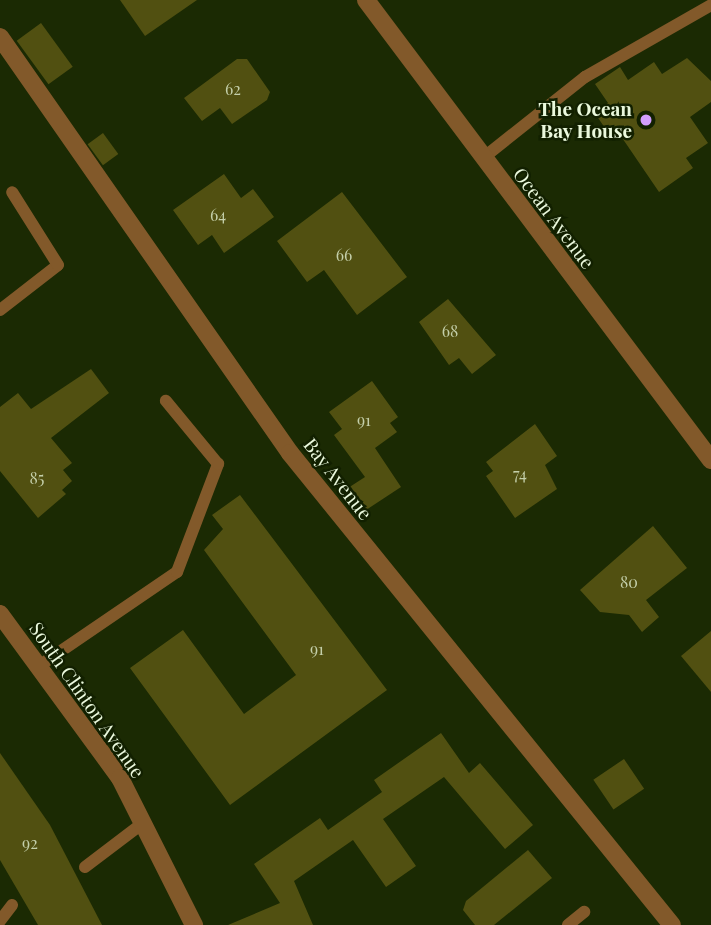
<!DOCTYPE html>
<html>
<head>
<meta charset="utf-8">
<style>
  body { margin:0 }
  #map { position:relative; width:711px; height:925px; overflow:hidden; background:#1b2a03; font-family:"Playfair Display",serif }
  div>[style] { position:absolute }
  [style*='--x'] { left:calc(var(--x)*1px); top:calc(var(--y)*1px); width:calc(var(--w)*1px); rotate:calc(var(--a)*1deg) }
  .building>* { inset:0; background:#515011; transform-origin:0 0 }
  .service>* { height:12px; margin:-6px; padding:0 6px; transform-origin:6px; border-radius:6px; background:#82592a }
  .minor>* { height:18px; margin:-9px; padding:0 9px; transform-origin:9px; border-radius:9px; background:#82592a }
  .dots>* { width:19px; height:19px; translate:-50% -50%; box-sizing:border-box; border:4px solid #122000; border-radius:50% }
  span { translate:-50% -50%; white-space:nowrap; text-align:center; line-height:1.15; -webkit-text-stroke:5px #122000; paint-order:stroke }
  .number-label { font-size:16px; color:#c4cfaa }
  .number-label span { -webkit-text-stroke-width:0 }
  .poi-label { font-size:19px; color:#ebf9dd; font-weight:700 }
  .right { translate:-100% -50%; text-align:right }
  .street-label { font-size:19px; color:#ebf9dd }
</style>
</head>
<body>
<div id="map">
  <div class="building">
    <div style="clip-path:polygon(120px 0,197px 0,145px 36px)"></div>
    <div style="left:41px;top:23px;width:54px;height:30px;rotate:54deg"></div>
    <div style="clip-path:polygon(687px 58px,711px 81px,711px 102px,690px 117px,708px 143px,686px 158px,693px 168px,659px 192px,614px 126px,607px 131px,594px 112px,608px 103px,595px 84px,620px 67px,628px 80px,654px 62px,662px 74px)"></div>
    <div style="clip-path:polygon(237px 59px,247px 59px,270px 92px,267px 100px,232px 124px,220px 108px,202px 121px,184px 98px)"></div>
    <div style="left:103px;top:133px;width:26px;height:19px;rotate:54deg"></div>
    <div style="clip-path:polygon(224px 174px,241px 198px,253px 189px,274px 217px,224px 253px,212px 235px,198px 245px,173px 210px)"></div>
    <div style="clip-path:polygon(342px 192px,407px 277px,357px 315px,324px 270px,307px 282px,277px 241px)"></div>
    <div style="clip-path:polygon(448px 299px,496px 355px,472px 374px,459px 358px,449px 365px,419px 322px)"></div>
    <div style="clip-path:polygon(91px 369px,109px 393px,51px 438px,72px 463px,63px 470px,72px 481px,62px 490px,66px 494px,38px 518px,0 471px,0 407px,18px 393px,31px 409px)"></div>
    <div style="clip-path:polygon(372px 381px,398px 417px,390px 423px,397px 432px,375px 448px,401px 487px,363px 512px,348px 488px,365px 477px,334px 435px,342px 429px,329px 412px)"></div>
    <div style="clip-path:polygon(535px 424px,557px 456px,545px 465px,557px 489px,515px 518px,486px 476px,493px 471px,486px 462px)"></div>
    <div style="clip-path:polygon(240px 495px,387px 690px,230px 805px,130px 668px,183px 630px,244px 714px,296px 675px,204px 550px,223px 529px,212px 515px)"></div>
    <div style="clip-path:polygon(653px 526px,687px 568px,646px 600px,659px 617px,642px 632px,629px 615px,600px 612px,580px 590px)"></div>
    <div style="clip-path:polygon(711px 631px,711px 692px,681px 656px)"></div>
    <div style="clip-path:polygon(441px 733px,469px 773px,480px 763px,533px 825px,505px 849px,444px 777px,383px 819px,416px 866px,386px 887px,353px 840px,294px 881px,313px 925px,228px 925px,280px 903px,254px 864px,320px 818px,328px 830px,382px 792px,374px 780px)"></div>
    <div style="clip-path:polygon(0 753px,50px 825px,102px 925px,38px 925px,0 860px)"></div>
    <div style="left:624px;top:759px;width:36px;height:37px;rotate:56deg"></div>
    <div style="clip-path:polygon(528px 850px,552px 878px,494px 925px,475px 925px,463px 910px,466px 901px)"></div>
  </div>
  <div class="service">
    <div style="--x:483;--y:158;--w:130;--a:-38.5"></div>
    <div style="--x:585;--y:77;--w:145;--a:-29.7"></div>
    <div style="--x:0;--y:310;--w:73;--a:-37.8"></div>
    <div style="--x:58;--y:265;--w:86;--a:-122.2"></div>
    <div style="--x:39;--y:666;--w:167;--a:-34.3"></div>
    <div style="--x:177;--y:572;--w:116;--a:-69.2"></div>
    <div style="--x:218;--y:464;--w:82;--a:-129.5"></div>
    <div style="--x:85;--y:867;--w:73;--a:-37.2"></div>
    <div style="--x:0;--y:921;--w:20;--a:-53"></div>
    <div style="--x:568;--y:925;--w:21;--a:-39"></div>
  </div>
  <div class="minor">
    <div style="--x:366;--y:0;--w:575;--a:53.13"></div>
    <div style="--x:0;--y:37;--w:507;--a:55.12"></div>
    <div style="--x:290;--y:453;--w:607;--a:51.02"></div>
    <div style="--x:0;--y:614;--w:203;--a:53.8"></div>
    <div style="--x:120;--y:778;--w:165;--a:63.3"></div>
  </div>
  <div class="dots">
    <div style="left:646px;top:120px;background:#d29dfd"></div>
  </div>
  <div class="number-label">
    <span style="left:233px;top:89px">62</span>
    <span style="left:218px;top:215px">64</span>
    <span style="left:344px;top:255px">66</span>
    <span style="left:450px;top:331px">68</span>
    <span style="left:364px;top:420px">91</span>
    <span style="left:520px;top:474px">74</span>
    <span style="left:37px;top:478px">85</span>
    <span style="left:629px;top:582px">80</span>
    <span style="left:317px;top:649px">91</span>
    <span style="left:30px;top:843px">92</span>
  </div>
  <div class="poi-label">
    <span class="right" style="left:632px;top:120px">The Ocean<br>Bay House</span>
  </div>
  <div class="street-label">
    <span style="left:554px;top:218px;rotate:53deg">Ocean Avenue</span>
    <span style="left:338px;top:479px;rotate:52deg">Bay Avenue</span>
    <span style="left:87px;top:700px;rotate:55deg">South Clinton Avenue</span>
  </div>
</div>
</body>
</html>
